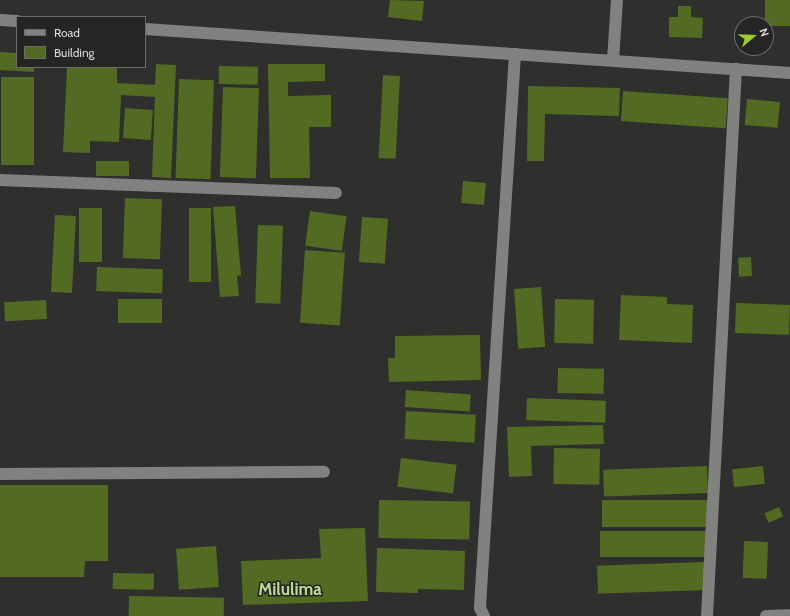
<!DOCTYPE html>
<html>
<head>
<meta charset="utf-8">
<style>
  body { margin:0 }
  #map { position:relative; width:790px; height:616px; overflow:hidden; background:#2f302d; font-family:Cabin,sans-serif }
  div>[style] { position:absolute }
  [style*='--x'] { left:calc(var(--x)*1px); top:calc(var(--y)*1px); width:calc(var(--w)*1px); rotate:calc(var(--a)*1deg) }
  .building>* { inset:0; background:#526a22; transform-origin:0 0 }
  .minor>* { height:12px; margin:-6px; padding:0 6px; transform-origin:6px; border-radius:6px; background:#81827f }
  span { translate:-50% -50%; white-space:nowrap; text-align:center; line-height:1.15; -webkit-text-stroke:3px #252623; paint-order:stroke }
  .quarter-label { font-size:17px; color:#bdd990; font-weight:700 }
  .legend { position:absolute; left:16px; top:16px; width:130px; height:52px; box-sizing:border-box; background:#252623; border:1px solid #6c6d6b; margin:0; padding:5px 7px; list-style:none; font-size:12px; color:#d7d8d7 }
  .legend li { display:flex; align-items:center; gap:8px; height:20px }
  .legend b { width:20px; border:1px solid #6c6d6b }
  .north { position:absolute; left:734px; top:16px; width:40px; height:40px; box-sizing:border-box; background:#252623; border:1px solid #6c6d6b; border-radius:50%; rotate:71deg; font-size:11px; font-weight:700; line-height:16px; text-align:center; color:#d7d8d7 }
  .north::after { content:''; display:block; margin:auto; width:14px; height:18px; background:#9cca31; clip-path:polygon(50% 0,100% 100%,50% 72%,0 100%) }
</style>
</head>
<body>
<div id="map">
  <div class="building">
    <div style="clip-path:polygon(390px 0,424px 1px,422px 21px,388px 17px)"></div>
    <div style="left:765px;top:0;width:25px;height:26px"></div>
    <div style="clip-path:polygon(678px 6px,691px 6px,691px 17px,703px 18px,702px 38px,669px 37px,669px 17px,678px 17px)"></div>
    <div style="clip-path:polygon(0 52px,17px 53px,17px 67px,34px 67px,34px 72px,0 70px)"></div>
    <div style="clip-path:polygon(156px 64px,176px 65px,171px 178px,152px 177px,155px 97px,121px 95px,119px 142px,90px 141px,90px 153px,63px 152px,67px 67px,117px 67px,117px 83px,155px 85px)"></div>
    <div style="clip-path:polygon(268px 64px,325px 64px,325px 81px,288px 82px,288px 96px,331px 95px,331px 127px,309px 127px,310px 178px,270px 178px)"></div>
    <div style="left:219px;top:66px;width:39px;height:18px;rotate:1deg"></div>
    <div style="left:383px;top:75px;width:17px;height:83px;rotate:3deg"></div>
    <div style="left:1px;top:77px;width:33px;height:88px"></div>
    <div style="left:179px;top:79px;width:35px;height:99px;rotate:2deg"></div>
    <div style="clip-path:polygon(528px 86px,620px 88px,619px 116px,545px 114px,544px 161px,527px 161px)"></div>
    <div style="left:223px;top:87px;width:36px;height:90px;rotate:2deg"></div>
    <div style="left:623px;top:91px;width:105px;height:30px;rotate:4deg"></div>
    <div style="left:747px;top:99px;width:33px;height:26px;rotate:5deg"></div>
    <div style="left:125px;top:108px;width:28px;height:30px;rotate:4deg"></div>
    <div style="left:129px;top:161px;width:15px;height:33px;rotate:90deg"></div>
    <div style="left:463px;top:181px;width:23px;height:22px;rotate:5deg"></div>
    <div style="left:125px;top:198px;width:37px;height:60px;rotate:2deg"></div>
    <div style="clip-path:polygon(235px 206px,241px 275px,237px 276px,239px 296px,220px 297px,213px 207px)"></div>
    <div style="left:79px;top:208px;width:23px;height:54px"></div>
    <div style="left:189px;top:208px;width:22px;height:74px"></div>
    <div style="left:310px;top:211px;width:37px;height:35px;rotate:8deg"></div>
    <div style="left:55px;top:215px;width:21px;height:77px;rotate:3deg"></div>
    <div style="left:362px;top:217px;width:26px;height:45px;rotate:4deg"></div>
    <div style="left:258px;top:225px;width:25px;height:78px;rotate:2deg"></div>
    <div style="left:305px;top:250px;width:40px;height:73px;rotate:4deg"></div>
    <div style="left:751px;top:257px;width:19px;height:13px;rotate:87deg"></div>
    <div style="left:97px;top:267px;width:66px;height:24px;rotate:2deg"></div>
    <div style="left:541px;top:287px;width:60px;height:27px;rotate:86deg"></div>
    <div style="clip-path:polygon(621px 295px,667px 297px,667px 304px,693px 305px,692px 343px,619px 340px)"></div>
    <div style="left:118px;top:299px;width:44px;height:24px"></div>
    <div style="left:555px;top:299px;width:39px;height:44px;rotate:1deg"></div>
    <div style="left:46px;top:300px;width:19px;height:42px;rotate:87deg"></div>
    <div style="left:736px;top:303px;width:54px;height:30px;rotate:2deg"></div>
    <div style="clip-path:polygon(480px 335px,481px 380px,389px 382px,388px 358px,395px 358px,395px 336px)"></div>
    <div style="left:558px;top:368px;width:46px;height:25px;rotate:1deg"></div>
    <div style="left:406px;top:390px;width:65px;height:17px;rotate:4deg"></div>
    <div style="left:527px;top:398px;width:79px;height:22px;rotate:2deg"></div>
    <div style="left:406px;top:411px;width:70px;height:28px;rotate:3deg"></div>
    <div style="clip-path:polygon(603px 425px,604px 444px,531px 446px,532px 476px,509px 477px,507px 427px)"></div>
    <div style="left:554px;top:448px;width:46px;height:36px;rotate:1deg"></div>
    <div style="left:401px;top:458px;width:56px;height:29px;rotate:7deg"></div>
    <div style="left:707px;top:466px;width:27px;height:104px;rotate:88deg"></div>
    <div style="left:763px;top:466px;width:18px;height:31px;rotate:84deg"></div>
    <div style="clip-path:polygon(0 485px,108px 485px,108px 561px,85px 561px,84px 577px,0 577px)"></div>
    <div style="left:379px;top:500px;width:91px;height:38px;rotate:1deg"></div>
    <div style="left:707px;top:500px;width:27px;height:105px;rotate:90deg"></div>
    <div style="left:779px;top:507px;width:10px;height:16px;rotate:66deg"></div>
    <div style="clip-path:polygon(365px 528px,368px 601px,243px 605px,241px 561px,321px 558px,319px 529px)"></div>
    <div style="left:600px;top:531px;width:106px;height:26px"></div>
    <div style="left:744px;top:541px;width:24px;height:37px;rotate:2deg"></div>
    <div style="left:216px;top:546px;width:41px;height:40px;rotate:86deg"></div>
    <div style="clip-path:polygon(377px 548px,465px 551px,464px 590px,418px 589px,418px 593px,376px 592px)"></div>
    <div style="left:704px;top:562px;width:28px;height:107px;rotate:88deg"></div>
    <div style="left:113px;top:573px;width:41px;height:16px;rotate:1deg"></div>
    <div style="left:129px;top:596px;width:95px;height:20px;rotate:1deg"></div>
  </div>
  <div class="minor">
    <div style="--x:0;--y:20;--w:17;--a:3"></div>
    <div style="--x:145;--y:29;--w:646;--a:3.9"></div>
    <div style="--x:613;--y:60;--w:60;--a:-86.2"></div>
    <div style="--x:0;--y:180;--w:336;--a:2.2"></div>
    <div style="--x:0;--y:474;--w:324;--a:-0.4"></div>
    <div style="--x:484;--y:616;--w:9;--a:-117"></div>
    <div style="--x:480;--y:608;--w:18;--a:-87"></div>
    <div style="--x:481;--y:590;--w:537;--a:-86.37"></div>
    <div style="--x:707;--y:616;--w:548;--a:-86.97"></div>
    <div style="--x:766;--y:616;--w:24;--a:-2"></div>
  </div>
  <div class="quarter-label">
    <span style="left:290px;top:590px">Milulima</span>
  </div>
  <ul class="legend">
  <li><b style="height:5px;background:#81827f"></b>Road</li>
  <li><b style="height:11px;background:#526a22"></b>Building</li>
  </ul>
  <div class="north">N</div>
</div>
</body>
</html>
